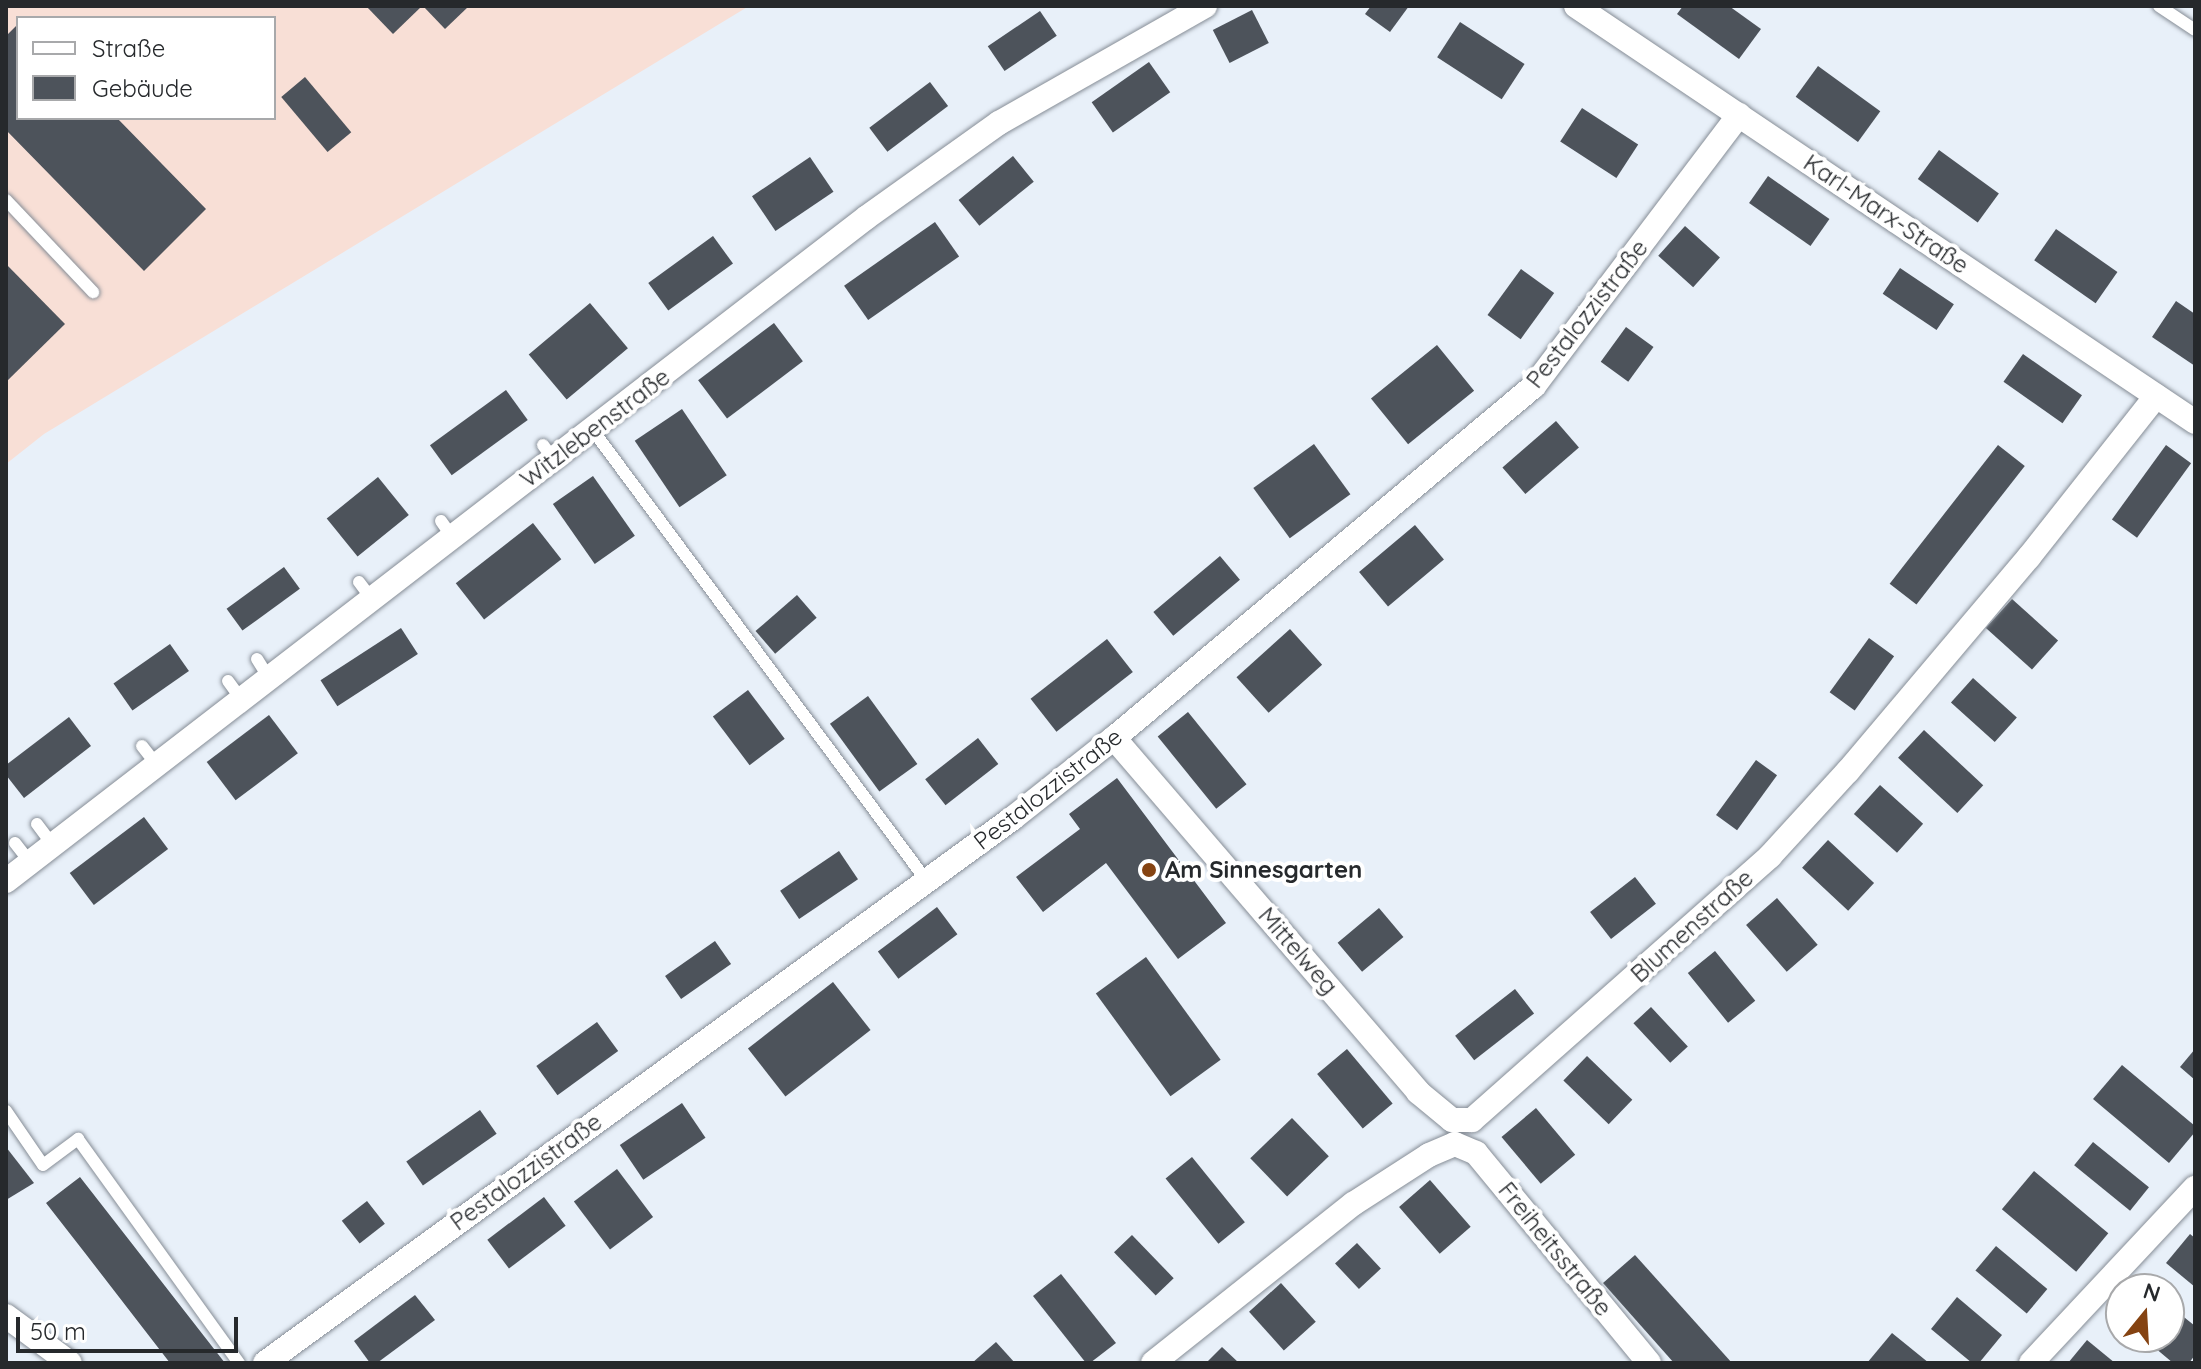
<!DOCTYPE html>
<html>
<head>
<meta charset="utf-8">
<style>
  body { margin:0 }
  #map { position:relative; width:2201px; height:1369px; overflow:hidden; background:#e8f0f9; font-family:Quicksand,sans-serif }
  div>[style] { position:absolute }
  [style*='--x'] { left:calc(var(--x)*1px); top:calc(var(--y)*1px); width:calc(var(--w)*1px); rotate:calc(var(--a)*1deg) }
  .industrial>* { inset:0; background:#f8dfd6 }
  .building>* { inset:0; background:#4d535b; transform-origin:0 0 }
  .roads { filter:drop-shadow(0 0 2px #868d96) drop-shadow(0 0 2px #868d96) }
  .lane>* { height:12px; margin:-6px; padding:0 6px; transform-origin:6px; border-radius:6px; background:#fff }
  .street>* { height:24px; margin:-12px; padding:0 12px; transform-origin:12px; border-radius:12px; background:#fff }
  .dots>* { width:22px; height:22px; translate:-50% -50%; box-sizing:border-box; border:4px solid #fff; border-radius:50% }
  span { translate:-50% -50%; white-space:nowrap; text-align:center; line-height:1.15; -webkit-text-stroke:8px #fff; paint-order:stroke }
  .street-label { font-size:24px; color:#26292c }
  .poi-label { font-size:24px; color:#26292c; font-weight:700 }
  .left { translate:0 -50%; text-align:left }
  .frame { position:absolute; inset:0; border:8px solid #26292c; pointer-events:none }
  .legend { position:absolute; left:16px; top:16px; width:260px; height:104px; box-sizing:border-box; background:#fff; border:2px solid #a8a9ab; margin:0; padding:10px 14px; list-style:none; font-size:24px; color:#26292c }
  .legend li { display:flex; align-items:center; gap:16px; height:40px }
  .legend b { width:40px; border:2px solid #a8a9ab }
  .north { position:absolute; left:2105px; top:1273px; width:80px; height:80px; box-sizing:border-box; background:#fff; border:2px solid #a8a9ab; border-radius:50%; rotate:18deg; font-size:22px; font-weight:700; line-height:32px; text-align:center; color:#26292c }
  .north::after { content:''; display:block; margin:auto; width:28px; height:36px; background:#854312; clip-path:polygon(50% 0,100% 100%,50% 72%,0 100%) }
  .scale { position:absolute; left:16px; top:1317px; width:222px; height:36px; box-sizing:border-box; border:4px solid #26292c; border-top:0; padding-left:10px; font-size:24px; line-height:28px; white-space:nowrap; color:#26292c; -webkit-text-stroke:6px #fff; paint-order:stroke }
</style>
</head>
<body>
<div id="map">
  <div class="industrial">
    <div style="clip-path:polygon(evenodd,6px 6px,749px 6px,44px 434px,6px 464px,6px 6px,18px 18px,274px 18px,274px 118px,18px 118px,18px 18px)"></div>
  </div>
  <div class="building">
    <div style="clip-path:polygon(366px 6px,422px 6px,393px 34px)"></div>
    <div style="clip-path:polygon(423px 6px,469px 6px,445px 29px)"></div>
    <div style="clip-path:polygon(1371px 6px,1409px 6px,1390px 32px,1365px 14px)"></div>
    <div style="clip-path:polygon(1683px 6px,1729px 6px,1761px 29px,1739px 59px,1677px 14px)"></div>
    <div style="left:1252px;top:10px;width:37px;height:44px;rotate:63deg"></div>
    <div style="left:1040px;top:11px;width:30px;height:63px;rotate:56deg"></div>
    <div style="left:1460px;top:22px;width:77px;height:42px;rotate:33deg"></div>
    <div style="clip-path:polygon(18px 24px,18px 118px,117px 118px,206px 209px,144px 271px,6px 130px,6px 36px)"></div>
    <div style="left:1149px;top:62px;width:37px;height:70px;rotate:55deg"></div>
    <div style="left:1818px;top:66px;width:77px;height:38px;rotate:36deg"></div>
    <div style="left:305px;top:77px;width:72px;height:31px;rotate:50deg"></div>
    <div style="left:930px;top:82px;width:30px;height:76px;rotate:53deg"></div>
    <div style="left:1582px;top:108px;width:67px;height:40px;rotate:33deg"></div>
    <div style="left:1939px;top:150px;width:74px;height:36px;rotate:36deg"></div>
    <div style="left:1013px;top:156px;width:33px;height:70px;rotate:51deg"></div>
    <div style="left:810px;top:157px;width:42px;height:70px;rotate:56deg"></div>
    <div style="left:1768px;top:176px;width:75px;height:33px;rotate:35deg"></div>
    <div style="left:935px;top:222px;width:42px;height:111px;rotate:55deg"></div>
    <div style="left:1685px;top:226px;width:47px;height:40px;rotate:42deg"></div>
    <div style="left:2056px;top:229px;width:75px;height:38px;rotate:35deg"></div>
    <div style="left:713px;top:236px;width:34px;height:80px;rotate:54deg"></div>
    <div style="clip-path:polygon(6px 264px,65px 324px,6px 382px)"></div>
    <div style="left:1900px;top:268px;width:65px;height:31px;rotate:34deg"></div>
    <div style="left:1521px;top:269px;width:41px;height:57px;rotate:36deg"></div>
    <div style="clip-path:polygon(2176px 301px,2195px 314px,2195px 366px,2152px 337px)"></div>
    <div style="left:590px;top:303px;width:59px;height:80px;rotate:50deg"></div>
    <div style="left:774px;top:323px;width:48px;height:95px;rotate:53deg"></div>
    <div style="left:1626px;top:327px;width:34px;height:43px;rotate:36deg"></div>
    <div style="left:1437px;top:345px;width:59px;height:85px;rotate:51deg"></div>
    <div style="left:2023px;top:354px;width:72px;height:34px;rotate:35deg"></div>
    <div style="left:506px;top:390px;width:37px;height:94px;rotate:54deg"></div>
    <div style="left:682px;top:409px;width:80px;height:57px;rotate:56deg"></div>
    <div style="left:1556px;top:421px;width:35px;height:71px;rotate:49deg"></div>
    <div style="left:1314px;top:444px;width:62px;height:75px;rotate:54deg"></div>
    <div style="left:1998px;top:445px;width:34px;height:176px;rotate:38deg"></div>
    <div style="left:2166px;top:445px;width:31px;height:92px;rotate:36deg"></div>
    <div style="left:593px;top:476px;width:73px;height:49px;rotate:55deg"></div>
    <div style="left:378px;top:477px;width:49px;height:66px;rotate:51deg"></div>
    <div style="left:533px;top:523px;width:46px;height:98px;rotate:52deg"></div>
    <div style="left:1415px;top:525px;width:45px;height:73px;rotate:50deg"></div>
    <div style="left:1220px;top:556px;width:31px;height:87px;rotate:50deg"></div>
    <div style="left:284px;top:567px;width:27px;height:71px;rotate:54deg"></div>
    <div style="left:797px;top:595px;width:30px;height:55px;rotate:49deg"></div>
    <div style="left:2012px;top:599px;width:62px;height:39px;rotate:42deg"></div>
    <div style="left:401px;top:628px;width:31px;height:96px;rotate:57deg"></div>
    <div style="left:1290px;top:629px;width:48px;height:72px;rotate:48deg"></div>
    <div style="left:1869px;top:638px;width:31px;height:67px;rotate:36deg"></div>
    <div style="left:1107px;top:639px;width:42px;height:97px;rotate:52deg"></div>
    <div style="left:170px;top:644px;width:33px;height:69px;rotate:55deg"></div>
    <div style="left:1973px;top:678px;width:59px;height:33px;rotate:42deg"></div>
    <div style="left:748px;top:690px;width:61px;height:44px;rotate:53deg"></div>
    <div style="left:868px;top:696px;width:84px;height:47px;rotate:54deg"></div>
    <div style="left:1188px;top:712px;width:93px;height:39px;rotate:51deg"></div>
    <div style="left:269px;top:715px;width:48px;height:78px;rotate:53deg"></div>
    <div style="clip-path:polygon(69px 717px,91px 746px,24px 798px,6px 775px,6px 765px)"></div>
    <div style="left:1924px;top:730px;width:81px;height:38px;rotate:43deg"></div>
    <div style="left:978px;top:738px;width:33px;height:67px;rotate:52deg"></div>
    <div style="left:1756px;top:760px;width:26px;height:68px;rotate:36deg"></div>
    <div style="clip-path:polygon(1117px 778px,1226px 923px,1178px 959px,1106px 863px,1043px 912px,1016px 877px,1080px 829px,1069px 814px)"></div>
    <div style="left:1880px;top:785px;width:58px;height:39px;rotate:42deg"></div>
    <div style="left:144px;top:817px;width:40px;height:93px;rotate:53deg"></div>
    <div style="left:1828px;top:840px;width:63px;height:38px;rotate:43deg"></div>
    <div style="left:839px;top:851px;width:34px;height:71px;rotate:56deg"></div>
    <div style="left:1635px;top:877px;width:34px;height:57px;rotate:52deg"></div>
    <div style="left:1777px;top:898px;width:62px;height:41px;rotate:49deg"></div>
    <div style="left:937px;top:907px;width:34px;height:74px;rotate:53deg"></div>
    <div style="left:1379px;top:908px;width:38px;height:54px;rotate:50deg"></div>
    <div style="left:715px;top:941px;width:28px;height:61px;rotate:55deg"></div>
    <div style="left:1715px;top:951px;width:64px;height:35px;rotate:51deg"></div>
    <div style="left:1146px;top:957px;width:127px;height:62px;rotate:54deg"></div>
    <div style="left:833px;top:982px;width:61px;height:108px;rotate:52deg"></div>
    <div style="left:1515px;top:989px;width:31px;height:76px;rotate:52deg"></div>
    <div style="left:1651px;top:1007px;width:54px;height:24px;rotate:47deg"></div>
    <div style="left:597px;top:1022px;width:36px;height:75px;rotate:54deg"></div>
    <div style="left:1347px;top:1049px;width:71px;height:39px;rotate:50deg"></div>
    <div style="clip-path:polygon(2195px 1049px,2195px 1080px,2180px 1067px)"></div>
    <div style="left:1587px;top:1056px;width:63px;height:34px;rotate:44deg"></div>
    <div style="clip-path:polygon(2122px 1065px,2195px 1126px,2195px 1132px,2169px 1163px,2093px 1099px)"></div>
    <div style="left:682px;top:1103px;width:42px;height:75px;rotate:56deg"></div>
    <div style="left:1536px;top:1108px;width:61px;height:45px;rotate:50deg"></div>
    <div style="left:480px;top:1110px;width:29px;height:90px;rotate:55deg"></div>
    <div style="left:1292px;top:1118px;width:53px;height:58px;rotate:46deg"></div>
    <div style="left:2093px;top:1142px;width:72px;height:30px;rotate:39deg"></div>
    <div style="clip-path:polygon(6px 1147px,34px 1183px,6px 1200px)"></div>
    <div style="left:1192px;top:1157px;width:84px;height:34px;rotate:51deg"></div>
    <div style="left:617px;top:1169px;width:60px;height:54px;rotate:53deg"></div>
    <div style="left:2034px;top:1171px;width:97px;height:50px;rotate:40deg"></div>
    <div style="clip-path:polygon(80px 1177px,225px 1363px,170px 1363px,85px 1253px,46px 1203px)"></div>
    <div style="left:1430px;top:1180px;width:62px;height:41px;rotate:49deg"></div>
    <div style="left:544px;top:1197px;width:36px;height:71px;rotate:53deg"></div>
    <div style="left:367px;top:1201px;width:29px;height:32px;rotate:52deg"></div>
    <div style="clip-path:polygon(2190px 1234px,2195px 1238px,2195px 1287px,2166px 1263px)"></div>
    <div style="left:1132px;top:1235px;width:60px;height:25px;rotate:46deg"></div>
    <div style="left:1357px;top:1243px;width:35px;height:30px;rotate:47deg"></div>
    <div style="left:1996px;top:1246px;width:67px;height:32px;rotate:40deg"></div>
    <div style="clip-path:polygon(1635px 1255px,1732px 1363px,1674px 1363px,1603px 1283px)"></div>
    <div style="clip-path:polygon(1061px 1274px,1116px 1343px,1090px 1363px,1086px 1363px,1033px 1296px)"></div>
    <div style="left:1281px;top:1283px;width:52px;height:43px;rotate:48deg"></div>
    <div style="clip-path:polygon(415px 1295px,435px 1320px,377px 1363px,370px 1363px,354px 1341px)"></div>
    <div style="clip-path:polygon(1957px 1297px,2002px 1335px,1979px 1363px,1972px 1363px,1931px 1329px)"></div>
    <div style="clip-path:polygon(2169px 1305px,2195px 1326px,2195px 1355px,2189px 1363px,2173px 1363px,2142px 1337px,2169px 1337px)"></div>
    <div style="clip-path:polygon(1892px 1333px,1929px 1363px,1867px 1363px)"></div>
    <div style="clip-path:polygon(2087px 1340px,2115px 1363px,2068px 1363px)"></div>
    <div style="clip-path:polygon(996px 1342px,1015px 1363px,972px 1363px)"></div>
    <div style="clip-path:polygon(1222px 1347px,1239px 1363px,1206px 1363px)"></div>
  </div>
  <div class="roads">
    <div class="lane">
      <div style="--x:2159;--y:6;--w:43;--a:33.7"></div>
      <div style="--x:6;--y:200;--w:127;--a:46.6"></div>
      <div style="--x:592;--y:429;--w:561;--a:53.48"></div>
      <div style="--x:543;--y:445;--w:17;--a:54"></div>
      <div style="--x:441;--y:521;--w:19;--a:55"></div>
      <div style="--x:359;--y:582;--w:21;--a:53"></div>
      <div style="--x:257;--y:659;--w:22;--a:58"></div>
      <div style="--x:228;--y:681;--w:22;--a:54"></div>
      <div style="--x:142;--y:746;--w:24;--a:52"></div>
      <div style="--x:37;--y:824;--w:26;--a:53"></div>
      <div style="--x:15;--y:843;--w:24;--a:52"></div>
      <div style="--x:6;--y:1111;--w:65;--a:55.6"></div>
      <div style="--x:43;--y:1165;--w:44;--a:-36.6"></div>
      <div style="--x:78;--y:1139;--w:276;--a:54.3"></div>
    </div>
    <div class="street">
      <div style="--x:1576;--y:6;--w:746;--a:33.9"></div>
      <div style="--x:1114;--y:738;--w:467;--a:49.3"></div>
      <div style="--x:1418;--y:1092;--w:44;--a:39.5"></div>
      <div style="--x:1452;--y:1120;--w:20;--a:0"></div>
      <div style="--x:1472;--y:1120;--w:398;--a:-41.5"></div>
      <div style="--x:1770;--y:856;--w:115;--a:-47.5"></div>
      <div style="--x:1848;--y:771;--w:280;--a:-49.8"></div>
      <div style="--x:2029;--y:557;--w:205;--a:-51.7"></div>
      <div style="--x:6;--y:881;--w:1087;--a:-37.64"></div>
      <div style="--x:867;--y:217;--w:162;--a:-35.5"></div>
      <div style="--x:999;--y:123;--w:237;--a:-29.6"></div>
      <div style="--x:6;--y:1316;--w:79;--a:36.3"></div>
      <div style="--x:265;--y:1363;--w:925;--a:-36.08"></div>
      <div style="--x:1013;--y:818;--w:129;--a:-38.4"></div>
      <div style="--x:1114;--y:738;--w:548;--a:-39.97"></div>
      <div style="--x:1534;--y:386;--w:340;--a:-52.9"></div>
      <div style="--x:1153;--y:1363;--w:256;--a:-38.5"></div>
      <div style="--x:1353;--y:1204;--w:90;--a:-32.8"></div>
      <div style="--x:1429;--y:1155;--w:28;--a:-23"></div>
      <div style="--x:1455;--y:1144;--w:23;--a:23"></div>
      <div style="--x:1476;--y:1153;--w:272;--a:50.5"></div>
      <div style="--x:2031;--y:1363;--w:240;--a:-46.9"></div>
    </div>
  </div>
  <div class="dots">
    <div style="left:1149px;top:870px;background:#854312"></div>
  </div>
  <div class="street-label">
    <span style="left:1886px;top:214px;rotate:34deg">Karl-Marx-Straße</span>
    <span style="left:1587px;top:314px;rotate:-52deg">Pestalozzistraße</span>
    <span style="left:595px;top:428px;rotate:-37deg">Witzlebenstraße</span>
    <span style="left:1048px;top:789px;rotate:-38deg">Pestalozzistraße</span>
    <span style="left:1692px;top:926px;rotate:-42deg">Blumenstraße</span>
    <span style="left:1298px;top:951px;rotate:49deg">Mittelweg</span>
    <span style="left:526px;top:1172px;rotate:-36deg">Pestalozzistraße</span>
    <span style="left:1555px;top:1249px;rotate:51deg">Freiheitsstraße</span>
  </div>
  <div class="poi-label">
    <span class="left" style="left:1165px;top:870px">Am Sinnesgarten</span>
  </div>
  <div class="frame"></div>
  <ul class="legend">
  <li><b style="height:10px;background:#fff"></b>Straße</li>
  <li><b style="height:22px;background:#4d535b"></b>Gebäude</li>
  </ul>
  <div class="north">N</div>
  <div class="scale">50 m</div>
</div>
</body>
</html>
